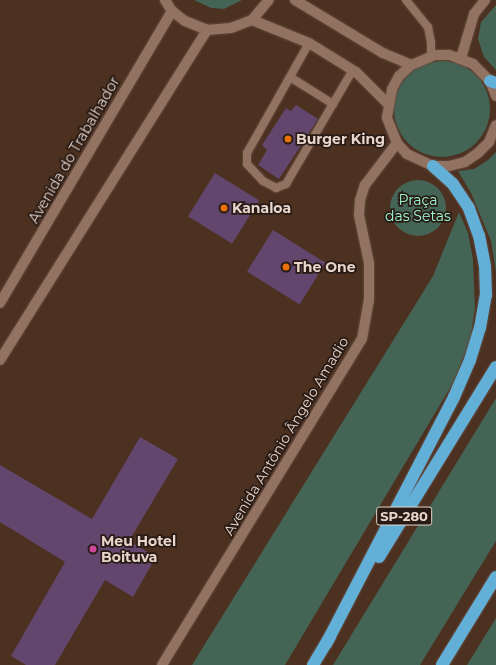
<!DOCTYPE html>
<html>
<head>
<meta charset="utf-8">
<style>
  body { margin:0 }
  #map { position:relative; width:496px; height:665px; overflow:hidden; background:#4c3020; font-family:Montserrat,sans-serif }
  div>[style] { position:absolute }
  [style*='--x'] { left:calc(var(--x)*1px); top:calc(var(--y)*1px); width:calc(var(--w)*1px); rotate:calc(var(--a)*1deg) }
  .green>* { inset:0; background:#446455 }
  .round { border-radius:50% }
  .building>* { inset:0; background:#62466e; transform-origin:0 0 }
  .roads { filter:drop-shadow(0 0 1px #644c3f) drop-shadow(0 0 1px #644c3f) }
  .lane>* { height:8px; margin:-4px; padding:0 4px; transform-origin:4px; border-radius:4px; background:#927261 }
  .street>* { height:10px; margin:-5px; padding:0 5px; transform-origin:5px; border-radius:5px; background:#927261 }
  .secondary>* { height:10px; margin:-5px; padding:0 5px; transform-origin:5px; border-radius:5px; background:#927261 }
  .highway>* { height:12px; margin:-6px; padding:0 6px; transform-origin:6px; border-radius:6px; background:#62afd7 }
  .dots>* { width:11px; height:11px; translate:-50% -50%; box-sizing:border-box; border:2px solid #281b15; border-radius:50% }
  span { translate:-50% -50%; white-space:nowrap; text-align:center; line-height:1.15; -webkit-text-stroke:3.5px #281b15; paint-order:stroke }
  .shield-label span { padding:1px 3px; background:#281b15; border:1px solid; border-radius:3px; -webkit-text-stroke-width:0 }
  .shield-label { font-size:13px; color:#e8d6cc; font-weight:700 }
  .poi-label { font-size:14px; color:#e8d6cc; font-weight:700 }
  .left { translate:0 -50%; text-align:left }
  .street-label { font-size:14px; color:#e8d6cc }
  .park-label { font-size:14px; color:#9ff8d0 }
</style>
</head>
<body>
<div id="map">
  <div class="green">
    <div style="clip-path:polygon(194px 0,242px 0,224px 9px,211px 8px)"></div>
    <div style="clip-path:polygon(496px 5px,496px 70px,484px 57px,478px 39px,481px 22px)"></div>
    <div class="round" style="left:394px;top:61px;width:96px;height:96px"></div>
    <div style="clip-path:polygon(496px 152px,496px 272px,491px 241px,471px 193px,458px 171px,474px 169px,488px 160px)"></div>
    <div class="round" style="left:390px;top:180px;width:56px;height:56px"></div>
    <div style="clip-path:polygon(459px 212px,468px 233px,473px 259px,475px 308px,470px 342px,453px 383px,285px 665px,192px 665px,433px 276px)"></div>
    <div style="clip-path:polygon(496px 398px,496px 541px,420px 665px,333px 665px)"></div>
    <div style="clip-path:polygon(496px 618px,496px 665px,467px 665px)"></div>
  </div>
  <div class="building">
    <div style="clip-path:polygon(296px 105px,318px 119px,279px 179px,258px 165px,267px 150px,262px 145px,286px 108px,291px 111px)"></div>
    <div style="left:215px;top:173px;width:52px;height:51px;rotate:32deg"></div>
    <div style="left:273px;top:230px;width:62px;height:49px;rotate:32deg"></div>
    <div style="clip-path:polygon(140px 437px,178px 459px,129px 541px,156px 557px,133px 597px,105px 580px,55px 665px,26px 665px,11px 656px,65px 562px,0 522px,0 465px,92px 519px)"></div>
  </div>
  <div class="roads">
    <div class="lane">
      <div style="--x:406;--y:0;--w:35;--a:51"></div>
      <div style="--x:428;--y:27;--w:15;--a:79"></div>
      <div style="--x:431;--y:42;--w:15;--a:90"></div>
      <div style="--x:309;--y:43;--w:126;--a:119.4"></div>
      <div style="--x:247;--y:153;--w:11;--a:90"></div>
      <div style="--x:247;--y:164;--w:23;--a:47"></div>
      <div style="--x:263;--y:181;--w:15;--a:28"></div>
      <div style="--x:276;--y:188;--w:11;--a:-22"></div>
      <div style="--x:286;--y:184;--w:132;--a:-59.6"></div>
      <div style="--x:290;--y:77;--w:51;--a:32.1"></div>
    </div>
    <div class="street">
      <div style="--x:461;--y:58;--w:46;--a:-73.5"></div>
      <div style="--x:474;--y:14;--w:18;--a:-52"></div>
      <div style="--x:162;--y:665;--w:382;--a:-58.5"></div>
      <div style="--x:362;--y:339;--w:39;--a:-80"></div>
      <div style="--x:369;--y:301;--w:38;--a:-90"></div>
      <div style="--x:369;--y:263;--w:49;--a:-101.8"></div>
      <div style="--x:359;--y:215;--w:15;--a:-86"></div>
      <div style="--x:360;--y:200;--w:16;--a:-72"></div>
      <div style="--x:365;--y:185;--w:53;--a:-52.7"></div>
    </div>
    <div class="secondary">
      <div style="--x:165;--y:0;--w:13;--a:58"></div>
      <div style="--x:172;--y:11;--w:16;--a:38"></div>
      <div style="--x:185;--y:21;--w:24;--a:22"></div>
      <div style="--x:207;--y:30;--w:24;--a:-5"></div>
      <div style="--x:231;--y:28;--w:22;--a:-21"></div>
      <div style="--x:252;--y:20;--w:26;--a:-50"></div>
      <div style="--x:295;--y:0;--w:103;--a:31.1"></div>
      <div style="--x:383;--y:53;--w:30;--a:23"></div>
      <div style="--x:252;--y:20;--w:61;--a:22"></div>
      <div style="--x:309;--y:43;--w:55;--a:31.7"></div>
      <div style="--x:356;--y:72;--w:45;--a:45"></div>
      <div style="--x:496;--y:96;--w:16;--a:-112"></div>
      <div style="--x:490;--y:81;--w:24;--a:-135"></div>
      <div style="--x:473;--y:64;--w:26;--a:-159"></div>
      <div style="--x:449;--y:55;--w:14;--a:180"></div>
      <div style="--x:435;--y:55;--w:26;--a:157"></div>
      <div style="--x:411;--y:65;--w:16;--a:137"></div>
      <div style="--x:399;--y:76;--w:15;--a:118"></div>
      <div style="--x:392;--y:89;--w:29;--a:100"></div>
      <div style="--x:387;--y:118;--w:27;--a:68"></div>
      <div style="--x:397;--y:143;--w:15;--a:48"></div>
      <div style="--x:407;--y:154;--w:29;--a:25"></div>
      <div style="--x:433;--y:166;--w:16;--a:0"></div>
      <div style="--x:449;--y:166;--w:16;--a:-14"></div>
      <div style="--x:465;--y:162;--w:16;--a:-35"></div>
      <div style="--x:478;--y:153;--w:16;--a:-45"></div>
      <div style="--x:489;--y:142;--w:18;--a:-68"></div>
      <div style="--x:0;--y:303;--w:339;--a:-59.5"></div>
      <div style="--x:0;--y:360;--w:390;--a:-57.9"></div>
    </div>
    <div class="highway">
      <div style="--x:490;--y:81;--w:6;--a:18"></div>
      <div style="--x:379;--y:557;--w:223;--a:-58.4"></div>
      <div style="--x:326;--y:644;--w:278;--a:-62.6"></div>
      <div style="--x:454;--y:397;--w:40;--a:-66.6"></div>
      <div style="--x:470;--y:360;--w:34;--a:-73"></div>
      <div style="--x:480;--y:328;--w:34;--a:-80"></div>
      <div style="--x:486;--y:295;--w:29;--a:-92"></div>
      <div style="--x:485;--y:266;--w:31;--a:-101"></div>
      <div style="--x:479;--y:236;--w:30;--a:-110"></div>
      <div style="--x:469;--y:208;--w:29;--a:-124"></div>
      <div style="--x:453;--y:184;--w:27;--a:-138"></div>
      <div style="--x:313;--y:665;--w:33;--a:-59"></div>
      <div style="--x:442;--y:665;--w:103;--a:-58.5"></div>
    </div>
  </div>
  <div class="dots">
    <div style="left:288px;top:139px;background:#e8710a"></div>
    <div style="left:224px;top:208px;background:#e8710a"></div>
    <div style="left:286px;top:267px;background:#e8710a"></div>
    <div style="left:93px;top:549px;background:#d1479c"></div>
  </div>
  <div class="shield-label">
    <span style="left:404px;top:516px">SP-280</span>
  </div>
  <div class="poi-label">
    <span class="left" style="left:296px;top:139px">Burger King</span>
    <span class="left" style="left:232px;top:208px">Kanaloa</span>
    <span class="left" style="left:294px;top:267px">The One</span>
    <span class="left" style="left:101px;top:549px">Meu Hotel<br>Boituva</span>
  </div>
  <div class="street-label">
    <span style="left:74px;top:150px;rotate:-60deg">Avenida do Trabalhador</span>
    <span style="left:286px;top:436px;rotate:-59deg">Avenida Antônio Ângelo Amadio</span>
  </div>
  <div class="park-label">
    <span style="left:418px;top:208px">Praça<br>das Setas</span>
  </div>
</div>
</body>
</html>
